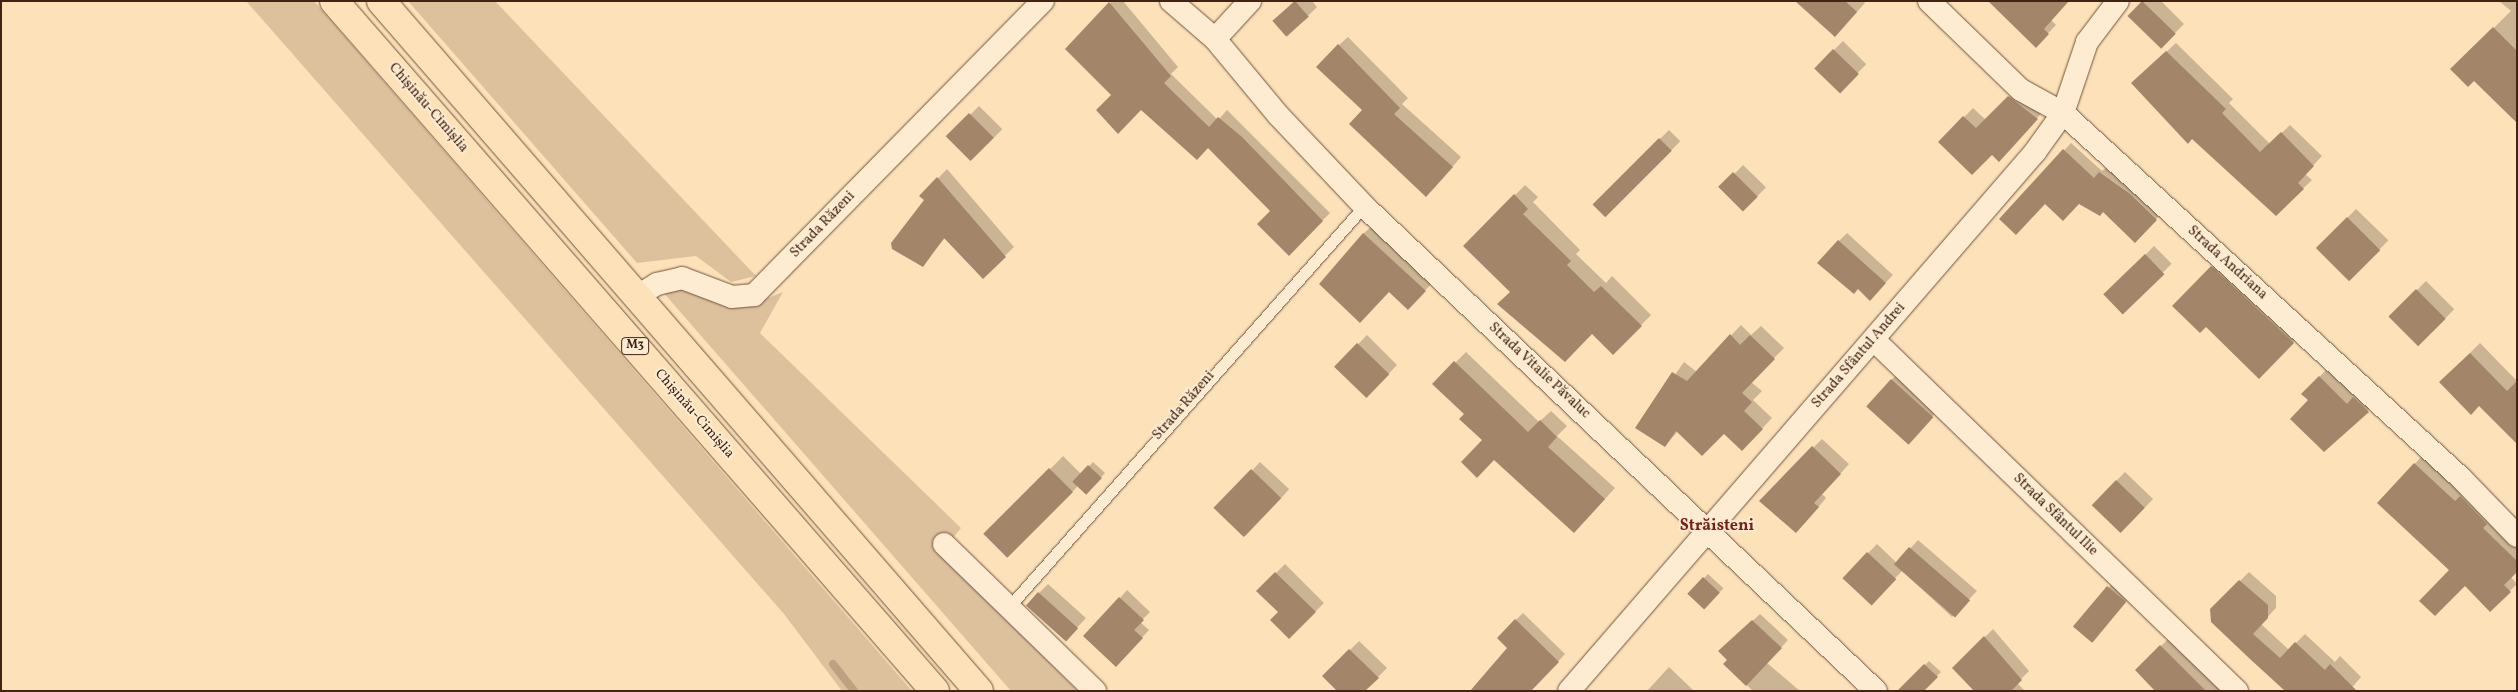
<!DOCTYPE html>
<html>
<head>
<meta charset="utf-8">
<style>
  body { margin:0 }
  #map { position:relative; width:2518px; height:692px; overflow:hidden; background:#fde2b9; font-family:Vollkorn,serif }
  div>[style] { position:absolute }
  [style*='--x'] { left:calc(var(--x)*1px); top:calc(var(--y)*1px); width:calc(var(--w)*1px); rotate:calc(var(--a)*1deg) }
  .green>* { inset:0; background:#ddc19d }
  .shadow>* { inset:0; background:#0003; transform-origin:0 0 }
  .stream>* { height:8px; margin:-4px; padding:0 4px; transform-origin:4px; border-radius:4px; background:#bda181 }
  .building>* { inset:0; background:#a3866a; transform-origin:0 0 }
  .roads { filter:drop-shadow(0 0 1px #70523e) drop-shadow(0 0 1px #70523e) }
  .service>* { height:11px; margin:-5.5px; padding:0 5.5px; transform-origin:5.5px; border-radius:5.5px; background:#feecd2 }
  .minor>* { height:22px; margin:-11px; padding:0 11px; transform-origin:11px; border-radius:11px; background:#feecd2 }
  .trunk>* { height:28px; margin:-14px; padding:0 14px; transform-origin:14px; border-radius:14px; background:#fde2b9 }
  span { translate:-50% -50%; white-space:nowrap; text-align:center; line-height:1.15; -webkit-text-stroke:4px #feecd2; paint-order:stroke }
  .shield-label span { padding:1px 4px; background:#feecd2; border:1px solid; border-radius:4px; -webkit-text-stroke-width:0 }
  .shield-label { font-size:12px; color:#412215; font-weight:700 }
  .street-label { font-size:14px; color:#412215 }
  .quarter-label { font-size:16px; color:#7a1f14; font-weight:700 }
  .frame { position:absolute; inset:0; border:2px solid #412215; pointer-events:none }
</style>
</head>
<body>
<div id="map">
  <div class="green">
    <div style="clip-path:polygon(246px 1px,314px 1px,912px 691px,842px 691px,784px 614px)"></div>
    <div style="clip-path:polygon(408px 1px,495px 1px,756px 276px,731px 282px,696px 256px,637px 263px)"></div>
    <div style="clip-path:polygon(681px 286px,752px 304px,783px 292px,760px 333px,961px 528px,940px 554px,1078px 691px,1011px 691px,662px 291px)"></div>
  </div>
  <div class="shadow">
    <div style="clip-path:polygon(1112px 1px,1123px 1px,1178px 67px,1171px 74px,1218px 120px,1227px 110px,1330px 213px,1289px 254px,1272px 211px,1209px 146px,1112px 95px,1067px 49px)"></div>
    <div style="clip-path:polygon(1294px 1px,1312px 1px,1317px 7px,1287px 37px,1282px 13px)"></div>
    <div style="clip-path:polygon(1806px 1px,1863px 1px,1865px 3px,1844px 26px)"></div>
    <div style="clip-path:polygon(1990px 1px,2051px 20px,2056px 25px,2036px 46px)"></div>
    <div style="clip-path:polygon(2144px 1px,2161px 1px,2184px 24px,2161px 47px,2130px 16px)"></div>
    <div style="clip-path:polygon(2499px 1px,2517px 1px,2517px 121px,2474px 79px,2452px 69px,2511px 11px)"></div>
    <div style="clip-path:polygon(1348px 37px,1408px 98px,1402px 104px,1461px 157px,1435px 187px,1364px 110px,1339px 45px)"></div>
    <div style="left:1843px;top:41px;width:33px;height:38px;rotate:45deg"></div>
    <div style="clip-path:polygon(2176px 43px,2233px 99px,2229px 103px,2270px 144px,2290px 125px,2322px 156px,2305px 174px,2312px 180px,2276px 214px,2193px 137px,2141px 75px)"></div>
    <div style="clip-path:polygon(2018px 88px,2045px 109px,2008px 152px,1992px 154px,1940px 142px,1973px 108px,1986px 120px)"></div>
    <div style="left:979px;top:106px;width:33px;height:44px;rotate:45deg"></div>
    <div style="left:1669px;top:130px;width:16px;height:105px;rotate:45deg"></div>
    <div style="clip-path:polygon(2071px 143px,2102px 171px,2108px 166px,2163px 212px,2135px 241px,2103px 210px,2079px 202px,2045px 202px,2000px 219px)"></div>
    <div style="left:1743px;top:165px;width:32px;height:31px;rotate:44deg"></div>
    <div style="clip-path:polygon(947px 169px,1014px 247px,983px 277px,945px 238px,922px 266px,925px 200px,921px 196px)"></div>
    <div style="clip-path:polygon(1525px 185px,1538px 197px,1533px 202px,1580px 250px,1576px 254px,1606px 283px,1612px 276px,1651px 315px,1613px 354px,1592px 332px,1511px 292px,1465px 246px)"></div>
    <div style="left:2356px;top:209px;width:45px;height:54px;rotate:44deg"></div>
    <div style="clip-path:polygon(1372px 226px,1433px 282px,1408px 309px,1363px 234px)"></div>
    <div style="clip-path:polygon(1847px 233px,1893px 275px,1870px 299px,1839px 241px)"></div>
    <div style="left:2154px;top:246px;width:25px;height:69px;rotate:45deg"></div>
    <div style="clip-path:polygon(2220px 259px,2301px 334px,2259px 377px,2206px 325px,2174px 306px)"></div>
    <div style="left:2426px;top:281px;width:40px;height:50px;rotate:45deg"></div>
    <div style="clip-path:polygon(1741px 325px,1751px 335px,1761px 326px,1784px 348px,1751px 382px,1762px 391px,1753px 400px,1772px 418px,1752px 439px,1724px 432px,1678px 431px,1665px 446px,1637px 428px,1684px 362px,1697px 372px)"></div>
    <div style="clip-path:polygon(1367px 335px,1397px 365px,1376px 387px,1336px 367px)"></div>
    <div style="clip-path:polygon(2480px 343px,2517px 381px,2517px 442px,2479px 405px,2441px 382px)"></div>
    <div style="clip-path:polygon(1466px 352px,1539px 422px,1551px 411px,1567px 426px,1557px 436px,1615px 488px,1585px 521px,1483px 440px,1465px 414px,1434px 384px)"></div>
    <div style="clip-path:polygon(2327px 369px,2356px 397px,2362px 390px,2376px 403px,2324px 450px,2309px 400px,2303px 394px)"></div>
    <div style="clip-path:polygon(1900px 371px,1941px 407px,1916px 434px,1867px 406px)"></div>
    <div style="clip-path:polygon(1822px 439px,1849px 464px,1822px 494px,1826px 498px,1805px 523px,1760px 501px)"></div>
    <div style="clip-path:polygon(1063px 456px,1081px 474px,1093px 462px,1105px 473px,1086px 494px,1078px 486px,1008px 557px,986px 535px)"></div>
    <div style="clip-path:polygon(2422px 456px,2517px 546px,2517px 570px,2511px 577px,2517px 584px,2490px 610px,2379px 502px)"></div>
    <div style="left:1260px;top:462px;width:40px;height:64px;rotate:43deg"></div>
    <div style="left:2125px;top:472px;width:39px;height:46px;rotate:44deg"></div>
    <div style="clip-path:polygon(1918px 540px,1977px 591px,1952px 617px,1902px 571px,1870px 604px,1844px 578px,1877px 544px,1897px 563px)"></div>
    <div style="clip-path:polygon(1285px 564px,1324px 603px,1289px 638px,1279px 612px,1258px 591px)"></div>
    <div style="clip-path:polygon(2249px 572px,2276px 596px,2276px 608px,2261px 624px,2289px 650px,2305px 634px,2335px 662px,2340px 656px,2361px 677px,2349px 691px,2285px 691px,2212px 609px)"></div>
    <div style="left:1708px;top:574px;width:21px;height:28px;rotate:43deg"></div>
    <div style="left:2116px;top:579px;width:22px;height:63px;rotate:39deg"></div>
    <div style="clip-path:polygon(1048px 584px,1086px 618px,1073px 632px,1039px 593px)"></div>
    <div style="clip-path:polygon(1127px 590px,1150px 612px,1140px 622px,1149px 630px,1123px 658px,1120px 598px)"></div>
    <div style="clip-path:polygon(1523px 613px,1565px 654px,1531px 691px,1476px 691px,1509px 648px,1498px 638px)"></div>
    <div style="clip-path:polygon(1760px 614px,1788px 640px,1767px 663px,1800px 691px,1753px 691px,1725px 664px,1729px 660px,1727px 644px)"></div>
    <div style="clip-path:polygon(1993px 629px,2029px 671px,2017px 683px,2025px 691px,1976px 691px,1954px 668px)"></div>
    <div style="clip-path:polygon(2170px 637px,2228px 691px,2157px 691px,2137px 670px)"></div>
    <div style="clip-path:polygon(1359px 641px,1387px 668px,1364px 691px,1324px 676px)"></div>
    <div style="clip-path:polygon(1929px 661px,1941px 672px,1922px 691px,1904px 686px)"></div>
    <div style="clip-path:polygon(1669px 667px,1693px 690px,1692px 691px,1647px 691px)"></div>
  </div>
  <div class="stream">
    <div style="--x:833;--y:664;--w:34;--a:52"></div>
  </div>
  <div class="building">
    <div style="left:1295px;top:1px;width:21px;height:30px;rotate:49deg"></div>
    <div style="clip-path:polygon(1795px 1px,1845px 1px,1857px 12px,1835px 37px)"></div>
    <div style="clip-path:polygon(1988px 1px,2069px 1px,2044px 29px,2049px 34px,2036px 48px)"></div>
    <div style="left:2142px;top:1px;width:47px;height:21px;rotate:44deg"></div>
    <div style="clip-path:polygon(1109px 2px,1171px 76px,1164px 83px,1209px 127px,1218px 117px,1242px 137px,1323px 221px,1289px 256px,1257px 224px,1270px 211px,1208px 148px,1197px 160px,1141px 110px,1118px 134px,1096px 110px,1111px 95px,1065px 49px)"></div>
    <div style="clip-path:polygon(2493px 27px,2517px 51px,2517px 123px,2474px 81px,2468px 87px,2450px 69px)"></div>
    <div style="clip-path:polygon(1338px 44px,1400px 108px,1394px 114px,1453px 167px,1426px 197px,1349px 124px,1362px 110px,1316px 67px)"></div>
    <div style="left:1833px;top:49px;width:36px;height:27px;rotate:44deg"></div>
    <div style="clip-path:polygon(2166px 51px,2226px 109px,2222px 113px,2260px 152px,2281px 132px,2314px 166px,2298px 183px,2304px 189px,2276px 216px,2192px 139px,2188px 144px,2131px 83px)"></div>
    <div style="clip-path:polygon(2008px 96px,2038px 119px,1999px 162px,1992px 155px,1972px 175px,1938px 142px,1963px 116px,1976px 128px)"></div>
    <div style="left:969px;top:113px;width:35px;height:33px;rotate:45deg"></div>
    <div style="left:1659px;top:138px;width:18px;height:94px;rotate:45deg"></div>
    <div style="clip-path:polygon(2063px 149px,2094px 178px,2099px 172px,2130px 194px,2157px 220px,2135px 243px,2103px 212px,2100px 216px,2079px 204px,2063px 221px,2045px 204px,2016px 235px,1999px 219px)"></div>
    <div style="left:1733px;top:172px;width:35px;height:21px;rotate:45deg"></div>
    <div style="clip-path:polygon(937px 177px,1006px 257px,983px 279px,944px 238px,923px 267px,892px 249px,891px 243px,924px 200px,919px 196px)"></div>
    <div style="clip-path:polygon(1514px 194px,1528px 209px,1523px 214px,1571px 261px,1567px 265px,1594px 292px,1601px 286px,1642px 326px,1613px 355px,1592px 334px,1565px 362px,1497px 304px,1510px 292px,1463px 246px)"></div>
    <div style="left:2347px;top:217px;width:47px;height:44px;rotate:45deg"></div>
    <div style="clip-path:polygon(1363px 233px,1426px 291px,1408px 310px,1389px 292px,1360px 323px,1319px 284px)"></div>
    <div style="clip-path:polygon(1838px 240px,1886px 283px,1870px 301px,1858px 289px,1854px 294px,1817px 263px)"></div>
    <div style="left:2145px;top:254px;width:28px;height:58px;rotate:46deg"></div>
    <div style="clip-path:polygon(2211px 266px,2294px 343px,2259px 379px,2206px 327px,2200px 333px,2172px 306px)"></div>
    <div style="left:2416px;top:289px;width:42px;height:39px;rotate:45deg"></div>
    <div style="clip-path:polygon(1730px 334px,1740px 345px,1750px 335px,1775px 359px,1742px 393px,1752px 402px,1744px 411px,1763px 429px,1742px 451px,1724px 434px,1702px 456px,1676px 431px,1665px 447px,1635px 428px,1672px 372px,1687px 381px)"></div>
    <div style="left:1357px;top:343px;width:45px;height:33px;rotate:44deg"></div>
    <div style="clip-path:polygon(2470px 353px,2507px 391px,2517px 381px,2517px 444px,2479px 406px,2471px 415px,2439px 382px)"></div>
    <div style="clip-path:polygon(1454px 361px,1528px 432px,1540px 420px,1557px 437px,1548px 447px,1605px 499px,1574px 533px,1494px 460px,1477px 478px,1461px 462px,1482px 440px,1459px 419px,1464px 414px,1432px 384px)"></div>
    <div style="clip-path:polygon(2319px 376px,2347px 404px,2353px 397px,2369px 412px,2324px 452px,2290px 419px,2308px 400px,2301px 394px)"></div>
    <div style="left:1891px;top:379px;width:57px;height:37px;rotate:42deg"></div>
    <div style="clip-path:polygon(1812px 446px,1841px 474px,1814px 503px,1819px 507px,1796px 533px,1759px 501px)"></div>
    <div style="clip-path:polygon(2414px 463px,2455px 501px,2460px 496px,2487px 524px,2483px 528px,2517px 561px,2517px 572px,2504px 585px,2511px 592px,2490px 612px,2465px 586px,2435px 616px,2419px 601px,2449px 570px,2377px 503px)"></div>
    <div style="left:1088px;top:465px;width:19px;height:23px;rotate:43deg"></div>
    <div style="left:1049px;top:468px;width:34px;height:93px;rotate:45deg"></div>
    <div style="left:1251px;top:469px;width:42px;height:54px;rotate:44deg"></div>
    <div style="left:2116px;top:480px;width:40px;height:35px;rotate:44deg"></div>
    <div style="left:1909px;top:547px;width:81px;height:23px;rotate:41deg"></div>
    <div style="left:1867px;top:552px;width:40px;height:36px;rotate:43deg"></div>
    <div style="clip-path:polygon(1275px 572px,1316px 612px,1289px 639px,1270px 620px,1278px 612px,1256px 591px)"></div>
    <div style="left:1703px;top:577px;width:23px;height:23px;rotate:43deg"></div>
    <div style="clip-path:polygon(2239px 580px,2268px 605px,2268px 618px,2253px 634px,2280px 658px,2295px 642px,2325px 670px,2330px 664px,2357px 691px,2285px 691px,2250px 659px,2211px 622px,2210px 609px)"></div>
    <div style="left:2107px;top:586px;width:25px;height:53px;rotate:40deg"></div>
    <div style="left:1038px;top:592px;width:54px;height:18px;rotate:42deg"></div>
    <div style="clip-path:polygon(1119px 597px,1144px 620px,1134px 630px,1143px 638px,1116px 667px,1083px 636px)"></div>
    <div style="clip-path:polygon(1515px 619px,1559px 662px,1531px 691px,1470px 691px,1507px 648px,1497px 638px)"></div>
    <div style="clip-path:polygon(1752px 620px,1782px 648px,1746px 686px,1723px 664px,1727px 660px,1718px 651px)"></div>
    <div style="clip-path:polygon(1984px 636px,2022px 680px,2011px 691px,1974px 691px,1952px 668px)"></div>
    <div style="clip-path:polygon(2160px 645px,2206px 691px,2155px 691px,2135px 670px)"></div>
    <div style="clip-path:polygon(1349px 649px,1379px 678px,1365px 691px,1337px 691px,1322px 676px)"></div>
    <div style="clip-path:polygon(1924px 664px,1938px 677px,1924px 691px,1897px 691px)"></div>
  </div>
  <div class="roads">
    <div class="service">
      <div style="--x:1007;--y:609;--w:538;--a:-48.46"></div>
    </div>
    <div class="minor">
      <div style="--x:1171;--y:1;--w:58;--a:40.8"></div>
      <div style="--x:1215;--y:39;--w:100;--a:50.3"></div>
      <div style="--x:1279;--y:116;--w:124;--a:46.6"></div>
      <div style="--x:1364;--y:206;--w:705;--a:43.45"></div>
      <div style="--x:1929;--y:1;--w:128;--a:44.1"></div>
      <div style="--x:2021;--y:90;--w:48;--a:28.7"></div>
      <div style="--x:2063;--y:113;--w:541;--a:42.53"></div>
      <div style="--x:2462;--y:479;--w:79;--a:46"></div>
      <div style="--x:1215;--y:39;--w:52;--a:-47.4"></div>
      <div style="--x:636;--y:297;--w:25;--a:-32"></div>
      <div style="--x:657;--y:284;--w:26;--a:-13"></div>
      <div style="--x:682;--y:278;--w:53;--a:20.8"></div>
      <div style="--x:732;--y:297;--w:22;--a:-5"></div>
      <div style="--x:754;--y:295;--w:412;--a:-45.5"></div>
      <div style="--x:1874;--y:340;--w:505;--a:44.04"></div>
      <div style="--x:944;--y:544;--w:211;--a:44.2"></div>
      <div style="--x:1569;--y:691;--w:713;--a:-49.15"></div>
      <div style="--x:2035;--y:152;--w:48;--a:-54.3"></div>
      <div style="--x:2063;--y:113;--w:75;--a:-71.3"></div>
      <div style="--x:2087;--y:42;--w:51;--a:-52.9"></div>
    </div>
    <div class="trunk">
      <div style="--x:334;--y:1;--w:915;--a:48.94"></div>
      <div style="--x:381;--y:1;--w:913;--a:49.09"></div>
    </div>
  </div>
  <div class="shield-label">
    <span style="left:635px;top:346px">M3</span>
  </div>
  <div class="street-label">
    <span style="left:428px;top:108px;rotate:49deg">Chișinău-Cimișlia</span>
    <span style="left:823px;top:225px;rotate:-46deg">Strada Răzeni</span>
    <span style="left:2227px;top:263px;rotate:42deg">Strada Andriana</span>
    <span style="left:1859px;top:356px;rotate:-49deg">Strada Sfântul Andrei</span>
    <span style="left:1539px;top:371px;rotate:43deg">Strada Vitalie Păvaluc</span>
    <span style="left:1184px;top:406px;rotate:-49deg">Strada Răzeni</span>
    <span style="left:694px;top:414px;rotate:49deg">Chișinău-Cimișlia</span>
    <span style="left:2055px;top:515px;rotate:44deg">Strada Sfântul Ilie</span>
  </div>
  <div class="quarter-label">
    <span style="left:1717px;top:526px">Străisteni</span>
  </div>
  <div class="frame"></div>
</div>
</body>
</html>
